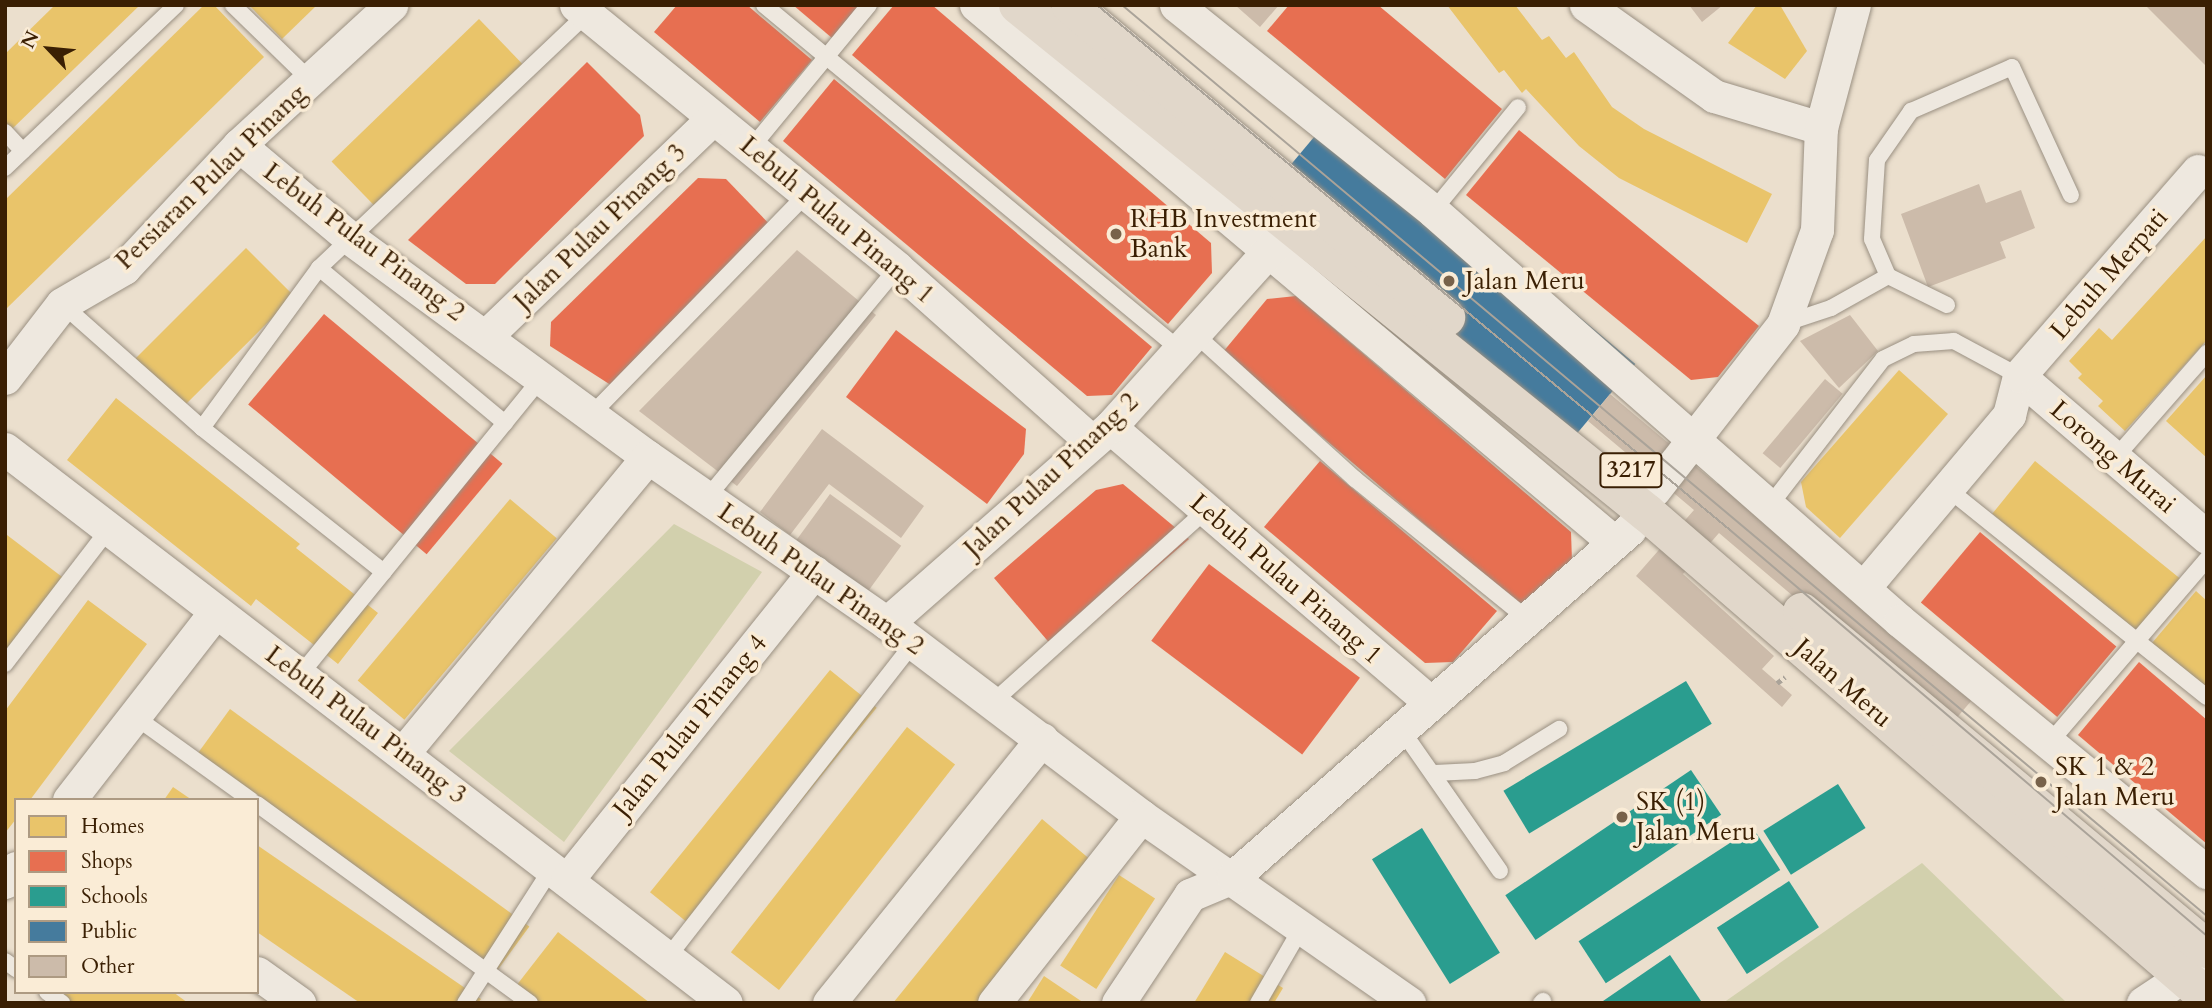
<!DOCTYPE html>
<html>
<head>
<meta charset="utf-8">
<style>
  body { margin:0 }
  #map { position:relative; width:2212px; height:1008px; overflow:hidden; background:#ebdfcd; font-family:Cardo,serif }
  div>[style] { position:absolute }
  [style*='--x'] { left:calc(var(--x)*1px); top:calc(var(--y)*1px); width:calc(var(--w)*1px); rotate:calc(var(--a)*1deg) }
  .green>* { inset:0; background:#d2d0ad }
  .homes>* { inset:0; background:#e9c46a; transform-origin:0 0 }
  .shops>* { inset:0; background:#e76f51; transform-origin:0 0 }
  .schools>* { inset:0; background:#2a9d8f; transform-origin:0 0 }
  .public>* { inset:0; background:#457b9d; transform-origin:0 0 }
  .building>* { inset:0; background:#cba; transform-origin:0 0 }
  .path>* { height:4.5px; margin-top:-2.25px; transform-origin:0; background:repeating-linear-gradient(90deg,#aaa399 0 5px,transparent 0 8.5px) }
  .roads { filter:drop-shadow(0 0 2px #9a9082) drop-shadow(0 0 2px #9a9082) }
  .service>* { height:16px; margin:-8px; padding:0 8px; transform-origin:8px; border-radius:8px; background:#eee8df }
  .minor>* { height:33px; margin:-16.5px; padding:0 16.5px; transform-origin:16.5px; border-radius:16.5px; background:#eee8df }
  .trunk>* { height:38px; margin:-19px; padding:0 19px; transform-origin:19px; border-radius:19px; background:#e1d7ca }
  .tram>* { height:2px; margin:-1px; padding:0 1px; transform-origin:1px; border-radius:1px; background:#aaa399 }
  .dots>* { width:19px; height:19px; translate:-50% -50%; box-sizing:border-box; border:4px solid #faecd6; border-radius:50% }
  span { translate:-50% -50%; white-space:nowrap; text-align:center; line-height:1.15; -webkit-text-stroke:7px #faecd6; paint-order:stroke }
  .shield-label span { padding:2px 5px; background:#faecd6; border:2px solid; border-radius:5px; -webkit-text-stroke-width:0 }
  .shield-label { font-size:24px; color:#3a1f03; font-weight:700 }
  .street-label { font-size:26px; color:#3a1f03 }
  .poi-label { font-size:26px; color:#3a1f03 }
  .left { translate:0 -50%; text-align:left }
  .frame { position:absolute; inset:0; border:7px solid #3a1f03; pointer-events:none }
  .legend { position:absolute; left:14px; top:798px; width:245px; height:196px; box-sizing:border-box; background:#faecd6; border:2px solid #ad9a82; margin:0; padding:9px 12px; list-style:none; font-size:21px; color:#3a1f03 }
  .legend li { display:flex; align-items:center; gap:14px; height:35px }
  .legend b { width:35px; border:2px solid #ad9a82 }
  .north { position:absolute; left:14px; top:14px; width:70px; height:70px; -webkit-text-stroke:5px #faecd6; paint-order:stroke; rotate:296deg; font-size:19px; font-weight:700; line-height:28px; text-align:center; color:#3a1f03 }
  .north::after { content:''; display:block; margin:auto; width:24px; height:32px; background:#3a1f03; clip-path:polygon(50% 0,100% 100%,50% 72%,0 100%) }
</style>
</head>
<body>
<div id="map">
  <div class="green">
    <div style="clip-path:polygon(674px 524px,762px 572px,564px 842px,449px 751px)"></div>
    <div style="clip-path:polygon(1922px 863px,2067px 1003px,1723px 1003px)"></div>
  </div>
  <div class="homes">
    <div style="clip-path:polygon(55px 5px,140px 5px,12px 129px,5px 122px,5px 54px)"></div>
    <div style="clip-path:polygon(204px 5px,214px 5px,264px 57px,5px 310px,5px 200px)"></div>
    <div style="clip-path:polygon(249px 5px,317px 5px,282px 39px)"></div>
    <div style="clip-path:polygon(1447px 5px,1515px 5px,1542px 40px,1549px 36px,1566px 58px,1574px 52px,1612px 107px,1644px 129px,1772px 194px,1747px 243px,1619px 178px,1579px 146px,1526px 89px,1522px 93px,1504px 70px,1499px 73px)"></div>
    <div style="clip-path:polygon(1757px 5px,1780px 5px,1807px 51px,1785px 79px,1728px 43px)"></div>
    <div style="left:479px;top:19px;width:67px;height:205px;rotate:46deg"></div>
    <div style="clip-path:polygon(2207px 236px,2207px 340px,2125px 431px,2098px 406px,2103px 401px,2078px 378px,2082px 374px,2069px 361px,2099px 328px,2112px 340px)"></div>
    <div style="left:246px;top:248px;width:68px;height:157px;rotate:45deg"></div>
    <div style="clip-path:polygon(1899px 370px,1948px 414px,1840px 538px,1806px 507px,1801px 482px)"></div>
    <div style="clip-path:polygon(2207px 375px,2207px 458px,2166px 421px)"></div>
    <div style="clip-path:polygon(116px 398px,300px 544px,296px 548px,378px 613px,338px 664px,256px 599px,251px 606px,67px 460px)"></div>
    <div style="left:2035px;top:461px;width:187px;height:68px;rotate:39deg"></div>
    <div style="left:510px;top:499px;width:61px;height:237px;rotate:40deg"></div>
    <div style="clip-path:polygon(7px 535px,74px 586px,5px 675px,5px 537px)"></div>
    <div style="clip-path:polygon(2196px 591px,2207px 601px,2207px 690px,2152px 643px)"></div>
    <div style="clip-path:polygon(88px 600px,147px 644px,30px 800px,16px 800px,16px 819px,5px 833px,5px 711px)"></div>
    <div style="left:830px;top:670px;width:60px;height:286px;rotate:39deg"></div>
    <div style="left:230px;top:709px;width:370px;height:64px;rotate:36deg"></div>
    <div style="left:907px;top:727px;width:61px;height:286px;rotate:38deg"></div>
    <div style="clip-path:polygon(173px 787px,192px 800px,164px 800px)"></div>
    <div style="clip-path:polygon(1042px 819px,1092px 861px,977px 1003px,893px 1003px)"></div>
    <div style="clip-path:polygon(257px 845px,481px 999px,478px 1003px,360px 1003px,257px 932px)"></div>
    <div style="left:1119px;top:875px;width:43px;height:108px;rotate:33deg"></div>
    <div style="clip-path:polygon(558px 932px,650px 1003px,537px 1003px,516px 986px)"></div>
    <div style="clip-path:polygon(1225px 952px,1283px 988px,1274px 1003px,1194px 1003px)"></div>
    <div style="clip-path:polygon(1044px 976px,1084px 1003px,1027px 1003px)"></div>
    <div style="clip-path:polygon(43px 992px,173px 992px,188px 1003px,58px 1003px)"></div>
  </div>
  <div class="shops">
    <div style="clip-path:polygon(677px 5px,747px 5px,812px 60px,760px 122px,654px 32px)"></div>
    <div style="clip-path:polygon(793px 5px,859px 5px,832px 38px)"></div>
    <div style="clip-path:polygon(894px 5px,932px 5px,1211px 243px,1212px 273px,1168px 324px,852px 55px)"></div>
    <div style="clip-path:polygon(1289px 5px,1378px 5px,1502px 109px,1445px 179px,1267px 31px)"></div>
    <div style="clip-path:polygon(587px 62px,640px 115px,644px 136px,495px 284px,466px 284px,408px 240px)"></div>
    <div style="clip-path:polygon(834px 79px,1152px 347px,1112px 395px,1087px 396px,783px 141px)"></div>
    <div style="clip-path:polygon(1519px 130px,1759px 326px,1718px 377px,1691px 380px,1466px 195px)"></div>
    <div style="clip-path:polygon(698px 178px,726px 179px,777px 232px,617px 389px,550px 346px,551px 322px)"></div>
    <div style="clip-path:polygon(1296px 296px,1571px 532px,1572px 561px,1519px 605px,1223px 352px,1267px 299px)"></div>
    <div style="left:324px;top:314px;width:233px;height:118px;rotate:40deg"></div>
    <div style="clip-path:polygon(896px 330px,1026px 429px,1024px 454px,987px 504px,846px 397px)"></div>
    <div style="clip-path:polygon(1320px 461px,1497px 611px,1453px 662px,1425px 663px,1264px 527px)"></div>
    <div style="clip-path:polygon(1123px 484px,1189px 539px,1058px 653px,994px 578px,1096px 490px)"></div>
    <div style="left:1980px;top:532px;width:178px;height:92px;rotate:40deg"></div>
    <div style="left:1209px;top:564px;width:189px;height:96px;rotate:37deg"></div>
    <div style="clip-path:polygon(2139px 662px,2207px 720px,2207px 844px,2078px 735px)"></div>
  </div>
  <div class="schools">
    <div style="left:1686px;top:681px;width:50px;height:213px;rotate:59deg"></div>
    <div style="left:1691px;top:770px;width:54px;height:224px;rotate:56deg"></div>
    <div style="left:1838px;top:784px;width:52px;height:88px;rotate:58deg"></div>
    <div style="left:1422px;top:828px;width:147px;height:59px;rotate:58deg"></div>
    <div style="left:1753px;top:828px;width:50px;height:208px;rotate:57deg"></div>
    <div style="left:1789px;top:881px;width:55px;height:86px;rotate:57deg"></div>
    <div style="clip-path:polygon(1670px 955px,1701px 1001px,1604px 1003px,1603px 1001px)"></div>
  </div>
  <div class="public">
    <div style="left:1335px;top:112px;width:392px;height:110px;rotate:40deg"></div>
  </div>
  <div class="building">
    <div style="clip-path:polygon(1235px 5px,1279px 5px,1260px 27px)"></div>
    <div style="clip-path:polygon(1689px 5px,1723px 5px,1702px 22px)"></div>
    <div style="clip-path:polygon(2145px 5px,2207px 5px,2207px 67px)"></div>
    <div style="clip-path:polygon(1979px 184px,1986px 203px,2021px 190px,2035px 228px,2000px 242px,2006px 258px,1928px 287px,1901px 214px)"></div>
    <div style="clip-path:polygon(797px 250px,876px 315px,737px 486px,639px 411px)"></div>
    <div style="clip-path:polygon(1850px 315px,1878px 351px,1839px 388px,1800px 341px)"></div>
    <div style="left:1825px;top:379px;width:23px;height:97px;rotate:40deg"></div>
    <div style="clip-path:polygon(1610px 394px,1717px 484px,1724px 476px,1972px 700px,1948px 728px,1719px 533px,1683px 574px,1774px 656px,1762px 669px,1792px 695px,1782px 707px,1636px 576px,1694px 510px,1588px 421px)"></div>
    <div style="clip-path:polygon(822px 429px,924px 506px,901px 538px,829px 484px,790px 535px,760px 512px)"></div>
    <div style="left:830px;top:494px;width:88px;height:57px;rotate:36deg"></div>
  </div>
  <div class="path">
    <div style="--x:1777;--y:683;--w:10;--a:-37"></div>
  </div>
  <div class="roads">
    <div class="service">
      <div style="--x:233;--y:5;--w:107;--a:44.2"></div>
      <div style="--x:764;--y:5;--w:540;--a:39.67"></div>
      <div style="--x:5;--y:132;--w:26;--a:47"></div>
      <div style="--x:752;--y:147;--w:184;--a:-50.5"></div>
      <div style="--x:5;--y:168;--w:236;--a:-43.6"></div>
      <div style="--x:1433;--y:211;--w:134;--a:-50.7"></div>
      <div style="--x:319;--y:268;--w:242;--a:39.8"></div>
      <div style="--x:62;--y:304;--w:187;--a:41.5"></div>
      <div style="--x:202;--y:428;--w:232;--a:38.4"></div>
      <div style="--x:1947;--y:305;--w:66;--a:-153.8"></div>
      <div style="--x:1888;--y:276;--w:40;--a:-113.4"></div>
      <div style="--x:1872;--y:239;--w:79;--a:-86.4"></div>
      <div style="--x:1877;--y:160;--w:60;--a:-55.2"></div>
      <div style="--x:1911;--y:111;--w:110;--a:-23.5"></div>
      <div style="--x:2012;--y:67;--w:141;--a:65.3"></div>
      <div style="--x:1783;--y:324;--w:51;--a:-18.4"></div>
      <div style="--x:1831;--y:308;--w:65;--a:-29.3"></div>
      <div style="--x:1195;--y:334;--w:216;--a:42.2"></div>
      <div style="--x:1355;--y:479;--w:222;--a:39.1"></div>
      <div style="--x:591;--y:415;--w:309;--a:-45.7"></div>
      <div style="--x:202;--y:428;--w:198;--a:-53.8"></div>
      <div style="--x:319;--y:268;--w:371;--a:-43.5"></div>
      <div style="--x:2115;--y:458;--w:140;--a:-48.8"></div>
      <div style="--x:1948;--y:489;--w:332;--a:38.8"></div>
      <div style="--x:706;--y:499;--w:300;--a:-50.4"></div>
      <div style="--x:1771;--y:504;--w:183;--a:-52.3"></div>
      <div style="--x:1883;--y:359;--w:34;--a:-26"></div>
      <div style="--x:1914;--y:344;--w:40;--a:-4.3"></div>
      <div style="--x:1954;--y:341;--w:74;--a:28.3"></div>
      <div style="--x:5;--y:664;--w:170;--a:-52.4"></div>
      <div style="--x:300;--y:675;--w:384;--a:-50.9"></div>
      <div style="--x:993;--y:702;--w:287;--a:-42"></div>
      <div style="--x:134;--y:716;--w:144;--a:35.7"></div>
      <div style="--x:1401;--y:729;--w:173;--a:55.1"></div>
      <div style="--x:2051;--y:741;--w:240;--a:-49.4"></div>
      <div style="--x:1435;--y:773;--w:40;--a:-2.9"></div>
      <div style="--x:1475;--y:771;--w:30;--a:-15"></div>
      <div style="--x:1504;--y:763;--w:65;--a:-31.7"></div>
      <div style="--x:257;--y:804;--w:338;--a:36.1"></div>
      <div style="--x:668;--y:957;--w:398;--a:-52"></div>
      <div style="--x:5;--y:961;--w:14;--a:36"></div>
      <div style="--x:47;--y:992;--w:19;--a:36"></div>
      <div style="--x:465;--y:1003;--w:161;--a:-57.2"></div>
      <div style="--x:1258;--y:1003;--w:90;--a:-60"></div>
      <div style="--x:1541;--y:1003;--w:3;--a:-45"></div>
    </div>
    <div class="minor">
      <div style="--x:576;--y:5;--w:415;--a:39.3"></div>
      <div style="--x:897;--y:268;--w:261;--a:41.7"></div>
      <div style="--x:976;--y:5;--w:834;--a:40.09"></div>
      <div style="--x:1176;--y:5;--w:329;--a:38.7"></div>
      <div style="--x:1433;--y:211;--w:621;--a:41.28"></div>
      <div style="--x:1900;--y:621;--w:397;--a:39.3"></div>
      <div style="--x:1586;--y:5;--w:157;--a:35.4"></div>
      <div style="--x:1714;--y:96;--w:112;--a:16.7"></div>
      <div style="--x:239;--y:145;--w:146;--a:40"></div>
      <div style="--x:351;--y:239;--w:368;--a:36.3"></div>
      <div style="--x:648;--y:457;--w:291;--a:34.8"></div>
      <div style="--x:887;--y:623;--w:319;--a:37.2"></div>
      <div style="--x:1141;--y:816;--w:327;--a:34.9"></div>
      <div style="--x:487;--y:335;--w:313;--a:-43.8"></div>
      <div style="--x:2019;--y:376;--w:248;--a:40.6"></div>
      <div style="--x:5;--y:378;--w:93;--a:-52.4"></div>
      <div style="--x:62;--y:304;--w:72;--a:-30.1"></div>
      <div style="--x:124;--y:268;--w:168;--a:-46.9"></div>
      <div style="--x:239;--y:145;--w:207;--a:-42.6"></div>
      <div style="--x:1110;--y:427;--w:423;--a:40.7"></div>
      <div style="--x:5;--y:449;--w:909;--a:37.54"></div>
      <div style="--x:1654;--y:490;--w:210;--a:-52.1"></div>
      <div style="--x:1783;--y:324;--w:100;--a:-70.1"></div>
      <div style="--x:1817;--y:230;--w:102;--a:-87.8"></div>
      <div style="--x:1821;--y:128;--w:127;--a:-75"></div>
      <div style="--x:1865;--y:586;--w:224;--a:-49.9"></div>
      <div style="--x:2009;--y:415;--w:40;--a:-75.6"></div>
      <div style="--x:2019;--y:376;--w:272;--a:-48.9"></div>
      <div style="--x:887;--y:623;--w:297;--a:-41.3"></div>
      <div style="--x:1110;--y:427;--w:257;--a:-48"></div>
      <div style="--x:403;--y:753;--w:384;--a:-50.4"></div>
      <div style="--x:69;--y:800;--w:239;--a:-52.1"></div>
      <div style="--x:567;--y:880;--w:395;--a:-51.3"></div>
      <div style="--x:5;--y:882;--w:18;--a:-52"></div>
      <div style="--x:257;--y:973;--w:52;--a:35.5"></div>
      <div style="--x:829;--y:1003;--w:339;--a:-51.1"></div>
      <div style="--x:994;--y:1003;--w:238;--a:-51.8"></div>
      <div style="--x:1118;--y:1003;--w:130;--a:-56.3"></div>
      <div style="--x:1190;--y:895;--w:47;--a:-22.7"></div>
      <div style="--x:1233;--y:877;--w:528;--a:-41.24"></div>
      <div style="--x:2143;--y:1003;--w:74;--a:-33.5"></div>
    </div>
    <div class="trunk">
      <div style="--x:1018;--y:5;--w:809;--a:38.93"></div>
      <div style="--x:1647;--y:513;--w:740;--a:40.84"></div>
      <div style="--x:1070;--y:5;--w:489;--a:39.7"></div>
      <div style="--x:1802;--y:612;--w:527;--a:39.76"></div>
    </div>
  </div>
  <div class="tram">
    <div style="--x:1097;--y:5;--w:822;--a:39.67"></div>
    <div style="--x:1730;--y:530;--w:626;--a:40.4"></div>
    <div style="--x:1122;--y:5;--w:1417;--a:40.02"></div>
  </div>
  <div class="dots">
    <div style="left:1116px;top:234px;background:#78624a"></div>
    <div style="left:1449px;top:281px;background:#78624a"></div>
    <div style="left:2041px;top:782px;background:#78624a"></div>
    <div style="left:1622px;top:817px;background:#78624a"></div>
  </div>
  <div class="shield-label">
    <span style="left:1631px;top:470px">3217</span>
  </div>
  <div class="street-label">
    <span style="left:211px;top:177px;rotate:-44deg">Persiaran Pulau Pinang</span>
    <span style="left:837px;top:220px;rotate:40deg">Lebuh Pulau Pinang 1</span>
    <span style="left:600px;top:227px;rotate:-44deg">Jalan Pulau Pinang 3</span>
    <span style="left:364px;top:242px;rotate:37deg">Lebuh Pulau Pinang 2</span>
    <span style="left:2109px;top:274px;rotate:-49deg">Lebuh Merpati</span>
    <span style="left:2113px;top:457px;rotate:41deg">Lorong Murai</span>
    <span style="left:1051px;top:475px;rotate:-43deg">Jalan Pulau Pinang 2</span>
    <span style="left:821px;top:579px;rotate:35deg">Lebuh Pulau Pinang 2</span>
    <span style="left:1286px;top:579px;rotate:41deg">Lebuh Pulau Pinang 1</span>
    <span style="left:1843px;top:683px;rotate:41deg">Jalan Meru</span>
    <span style="left:366px;top:725px;rotate:37deg">Lebuh Pulau Pinang 3</span>
    <span style="left:690px;top:726px;rotate:-51deg">Jalan Pulau Pinang 4</span>
  </div>
  <div class="poi-label">
    <span class="left" style="left:1130px;top:234px">RHB Investment<br>Bank</span>
    <span class="left" style="left:1465px;top:281px">Jalan Meru</span>
    <span class="left" style="left:2055px;top:782px">SK 1 &amp; 2<br>Jalan Meru</span>
    <span class="left" style="left:1636px;top:817px">SK (1)<br>Jalan Meru</span>
  </div>
  <div class="frame"></div>
  <ul class="legend">
  <li><b style="height:19px;background:#e9c46a"></b>Homes</li>
  <li><b style="height:19px;background:#e76f51"></b>Shops</li>
  <li><b style="height:19px;background:#2a9d8f"></b>Schools</li>
  <li><b style="height:19px;background:#457b9d"></b>Public</li>
  <li><b style="height:19px;background:#cba"></b>Other</li>
  </ul>
  <div class="north">N</div>
</div>
</body>
</html>
